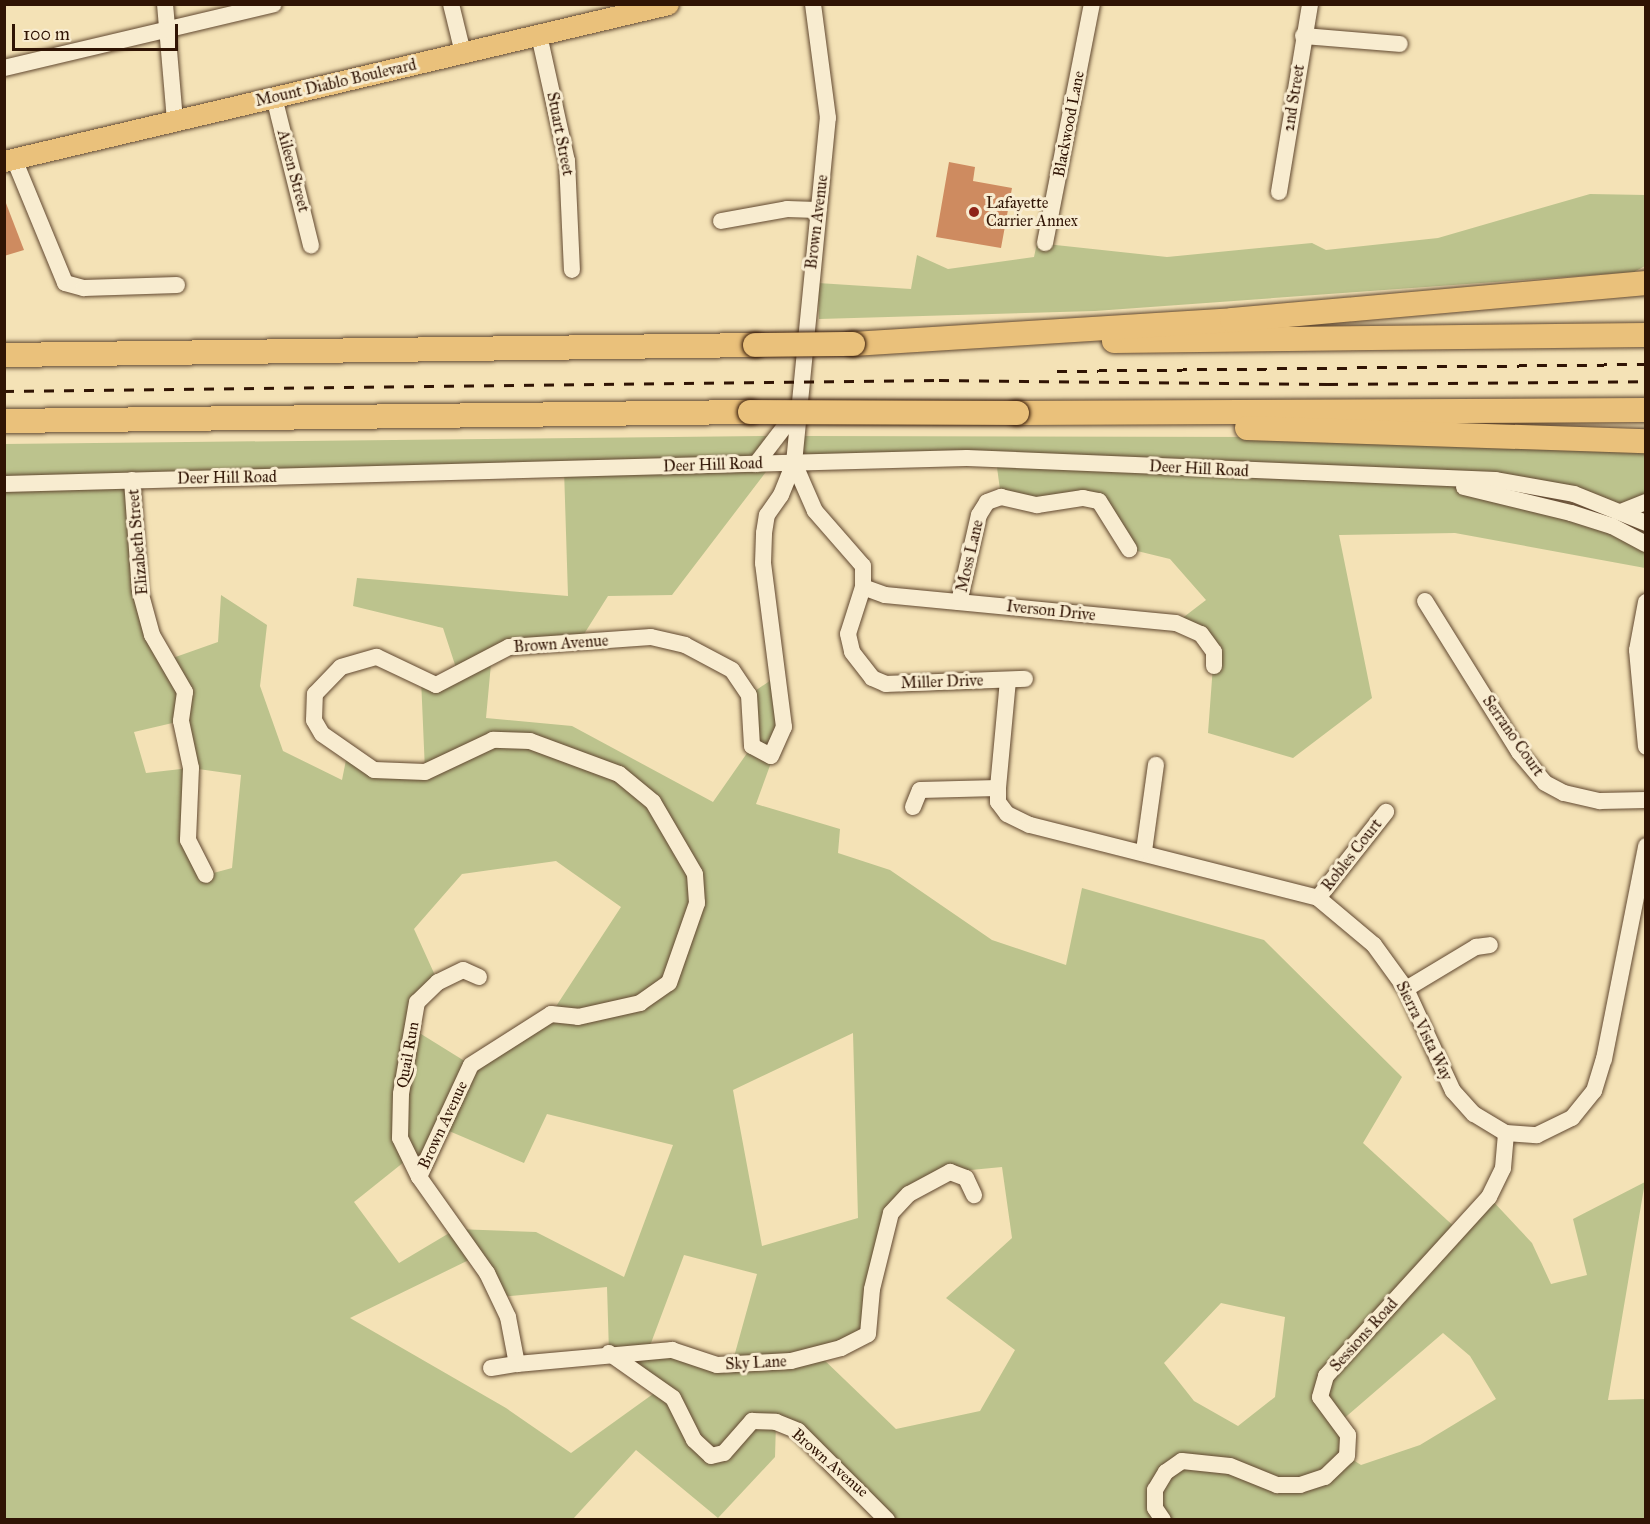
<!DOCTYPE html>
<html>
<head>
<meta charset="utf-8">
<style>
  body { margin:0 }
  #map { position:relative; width:1650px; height:1524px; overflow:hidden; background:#f4e2b6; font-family:"IM FELL Great Primer",serif }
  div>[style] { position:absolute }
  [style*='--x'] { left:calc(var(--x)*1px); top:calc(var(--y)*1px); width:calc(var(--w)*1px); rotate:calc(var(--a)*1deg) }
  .green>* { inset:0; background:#bcc38d }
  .building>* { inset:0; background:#ce8b60 }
  .roads { filter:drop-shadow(0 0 2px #614830) drop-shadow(0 0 2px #614830) }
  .minor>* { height:16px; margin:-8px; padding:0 8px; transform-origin:8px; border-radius:8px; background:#f8ecd0 }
  .major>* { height:21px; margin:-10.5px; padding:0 10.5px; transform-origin:10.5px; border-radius:10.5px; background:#eac17b }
  .highway>* { height:24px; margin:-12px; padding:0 12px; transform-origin:12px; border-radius:12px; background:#eac17b }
  .rail>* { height:3px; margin-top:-1.5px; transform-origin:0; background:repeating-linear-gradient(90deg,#301404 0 10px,transparent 0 20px) }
  .bridges { filter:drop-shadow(0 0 2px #301404) drop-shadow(0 0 2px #301404) }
  .highway-bridge>* { height:24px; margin:-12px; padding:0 12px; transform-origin:12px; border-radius:12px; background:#eac17b }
  .dots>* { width:16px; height:16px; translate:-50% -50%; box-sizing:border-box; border:3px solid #f8ecd0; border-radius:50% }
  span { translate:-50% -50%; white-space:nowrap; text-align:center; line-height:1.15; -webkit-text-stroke:6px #f8ecd0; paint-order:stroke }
  .street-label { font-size:16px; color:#301404 }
  .poi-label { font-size:16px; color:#301404 }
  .left { translate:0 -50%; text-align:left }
  .frame { position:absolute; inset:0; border:6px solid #301404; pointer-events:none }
  .scale { position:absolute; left:12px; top:24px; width:166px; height:27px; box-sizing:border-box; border:3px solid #301404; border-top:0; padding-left:8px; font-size:18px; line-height:21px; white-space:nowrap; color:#301404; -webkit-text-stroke:4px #f8ecd0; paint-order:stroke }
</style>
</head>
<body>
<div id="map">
  <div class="green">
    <div style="clip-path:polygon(1590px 194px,1645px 195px,1645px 266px,1634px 272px,1095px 311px,819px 319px,818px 283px,911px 289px,917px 255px,948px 269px,1034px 257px,1037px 243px,1167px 257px,1312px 243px,1326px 250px,1438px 238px)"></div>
    <div style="clip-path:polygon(evenodd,771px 436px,772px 464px,672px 595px,608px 596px,579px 642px,492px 653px,486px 718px,572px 726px,713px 802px,752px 746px,749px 695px,777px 676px,784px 727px,756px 804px,840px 829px,838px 853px,890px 870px,992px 940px,1066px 965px,1082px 888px,1264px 940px,1402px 1077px,1363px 1143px,1459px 1231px,1489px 1197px,1532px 1243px,1551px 1284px,1587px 1275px,1573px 1219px,1645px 1182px,1608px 1400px,1645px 1399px,1645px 1519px,887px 1519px,776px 1423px,775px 1457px,718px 1518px,636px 1450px,573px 1519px,5px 1519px,4px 444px,771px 436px,564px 469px,568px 596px,357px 578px,353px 606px,443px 628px,458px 674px,421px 678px,425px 771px,374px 770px,347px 755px,342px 780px,283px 751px,260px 686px,267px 625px,221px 595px,218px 642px,167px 660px,140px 591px,132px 480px,564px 469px,771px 436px,181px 721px,190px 768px,146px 773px,134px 732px,181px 721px,771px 436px,191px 768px,241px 775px,232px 868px,206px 875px,188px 840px,191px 768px,771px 436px,556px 861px,621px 907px,551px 1014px,471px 1065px,413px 1029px,417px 1002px,438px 982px,414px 929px,462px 874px,556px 861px,771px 436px,853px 1033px,858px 1218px,762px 1246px,733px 1090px,853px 1033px,771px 436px,547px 1114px,673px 1145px,624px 1277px,536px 1232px,456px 1229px,399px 1263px,354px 1202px,409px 1158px,419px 1177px,442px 1128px,524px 1163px,547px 1114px,771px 436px,1002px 1167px,1012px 1238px,946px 1298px,1015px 1350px,980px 1411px,896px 1429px,819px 1355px,868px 1334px,891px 1213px,950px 1172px,1002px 1167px,771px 436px,684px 1255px,757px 1274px,732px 1364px,648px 1351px,684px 1255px,771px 436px,475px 1257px,499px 1297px,607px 1287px,609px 1353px,660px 1389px,571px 1453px,506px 1408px,350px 1318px,475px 1257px,771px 436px,1221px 1303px,1285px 1317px,1275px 1397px,1238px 1426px,1194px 1401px,1164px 1363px,1221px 1303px,771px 436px,1443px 1333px,1470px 1356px,1496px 1399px,1420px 1445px,1361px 1465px,1347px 1456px,1341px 1421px,1443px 1333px)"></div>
    <div style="clip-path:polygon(805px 436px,1263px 437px,1645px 449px,1645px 502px,1637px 508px,1574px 494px,1494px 493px,1645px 544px,1645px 568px,1455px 533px,1339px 535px,1372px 698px,1293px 758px,1208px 733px,1214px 652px,1176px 623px,1206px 600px,1170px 559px,1129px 549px,1099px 501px,1001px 497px,996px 460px,794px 463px,795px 445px)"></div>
  </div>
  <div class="building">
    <div style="clip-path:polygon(949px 162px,975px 167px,973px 181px,1012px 188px,1001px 248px,936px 237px)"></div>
    <div style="clip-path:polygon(4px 198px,24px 250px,4px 256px)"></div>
  </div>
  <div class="roads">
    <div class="minor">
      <div style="--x:165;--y:4;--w:117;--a:85.1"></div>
      <div style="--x:451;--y:4;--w:50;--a:76.2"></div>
      <div style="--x:539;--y:35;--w:129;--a:77.5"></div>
      <div style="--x:567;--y:161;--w:109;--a:87.4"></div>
      <div style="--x:1303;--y:36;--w:97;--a:4.7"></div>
      <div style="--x:4;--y:68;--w:277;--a:-13.3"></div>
      <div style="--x:274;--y:97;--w:153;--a:76"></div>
      <div style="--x:14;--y:159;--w:134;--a:67.6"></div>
      <div style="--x:65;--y:283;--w:20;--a:15"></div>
      <div style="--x:84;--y:288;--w:93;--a:-1.8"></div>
      <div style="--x:1279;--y:192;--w:191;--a:-80.6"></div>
      <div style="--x:721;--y:221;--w:67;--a:-10.3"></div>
      <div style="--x:787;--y:209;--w:30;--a:2"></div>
      <div style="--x:1045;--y:243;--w:244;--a:-78.9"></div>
      <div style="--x:794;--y:463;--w:52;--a:66.4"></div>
      <div style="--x:815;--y:511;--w:73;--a:48.9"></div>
      <div style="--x:863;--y:566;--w:21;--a:90"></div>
      <div style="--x:863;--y:587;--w:49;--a:107.7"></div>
      <div style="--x:848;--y:634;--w:18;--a:77"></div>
      <div style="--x:852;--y:652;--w:33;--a:52"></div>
      <div style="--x:872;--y:678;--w:15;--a:23"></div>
      <div style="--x:886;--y:684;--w:139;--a:-2.1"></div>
      <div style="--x:756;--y:464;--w:64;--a:-52.6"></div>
      <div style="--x:132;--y:480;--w:111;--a:85.9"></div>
      <div style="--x:140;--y:591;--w:46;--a:74.7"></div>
      <div style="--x:152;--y:635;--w:66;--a:59.9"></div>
      <div style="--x:185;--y:692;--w:29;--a:98"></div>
      <div style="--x:181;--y:721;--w:48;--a:78"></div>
      <div style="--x:191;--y:768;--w:72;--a:92.4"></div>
      <div style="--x:188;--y:840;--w:39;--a:63"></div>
      <div style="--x:4;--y:484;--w:963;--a:-1.55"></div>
      <div style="--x:967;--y:458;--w:529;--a:2.38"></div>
      <div style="--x:1496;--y:480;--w:79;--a:10.2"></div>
      <div style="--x:1574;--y:494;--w:78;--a:21.9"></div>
      <div style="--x:1464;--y:487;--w:110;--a:13.7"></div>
      <div style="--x:1571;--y:513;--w:43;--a:17.6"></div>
      <div style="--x:1612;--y:526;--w:38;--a:28"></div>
      <div style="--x:1621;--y:512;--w:27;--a:-22"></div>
      <div style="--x:863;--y:587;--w:23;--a:20"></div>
      <div style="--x:885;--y:595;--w:292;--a:5.5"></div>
      <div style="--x:1176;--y:623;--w:27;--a:24"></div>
      <div style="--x:1201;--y:634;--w:22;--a:54"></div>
      <div style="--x:1214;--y:652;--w:14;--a:90"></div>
      <div style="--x:1425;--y:601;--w:178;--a:58.1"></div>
      <div style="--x:1519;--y:752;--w:40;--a:50"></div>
      <div style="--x:1545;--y:783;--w:21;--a:28"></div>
      <div style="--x:1564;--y:793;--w:37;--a:13"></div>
      <div style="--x:1600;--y:801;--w:46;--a:-1.2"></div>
      <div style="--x:959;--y:602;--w:89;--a:-77.1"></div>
      <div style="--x:979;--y:515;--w:15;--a:-58"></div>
      <div style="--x:987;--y:502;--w:15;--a:-20"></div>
      <div style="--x:1001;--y:497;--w:37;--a:13"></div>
      <div style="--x:1037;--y:505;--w:47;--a:-8.7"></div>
      <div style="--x:1083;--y:498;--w:16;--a:11"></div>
      <div style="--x:1099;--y:501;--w:57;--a:58"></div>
      <div style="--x:1646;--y:602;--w:49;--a:100.6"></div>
      <div style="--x:1637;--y:650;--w:97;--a:84.7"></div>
      <div style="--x:1008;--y:680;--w:108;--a:95.3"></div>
      <div style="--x:998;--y:788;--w:14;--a:90"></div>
      <div style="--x:998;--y:802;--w:15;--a:53"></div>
      <div style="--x:1007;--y:814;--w:25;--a:26"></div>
      <div style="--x:1030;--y:825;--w:297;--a:14.2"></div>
      <div style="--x:1318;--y:898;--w:73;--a:40"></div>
      <div style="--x:1374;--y:945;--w:54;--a:54"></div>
      <div style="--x:1406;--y:989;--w:112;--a:65.3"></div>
      <div style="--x:1453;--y:1091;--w:31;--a:48"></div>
      <div style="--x:1474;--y:1114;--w:37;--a:31"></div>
      <div style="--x:1506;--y:1133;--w:31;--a:4"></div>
      <div style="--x:1537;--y:1135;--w:39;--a:-26"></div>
      <div style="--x:1572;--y:1118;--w:35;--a:-51"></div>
      <div style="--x:1594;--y:1091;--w:34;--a:-73"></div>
      <div style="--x:1604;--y:1059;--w:217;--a:-78.8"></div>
      <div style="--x:913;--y:807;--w:18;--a:-68"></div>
      <div style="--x:920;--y:790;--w:78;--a:-1.5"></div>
      <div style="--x:1144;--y:851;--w:87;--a:-82.1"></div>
      <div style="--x:1318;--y:898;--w:110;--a:-51.7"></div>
      <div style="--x:479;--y:977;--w:17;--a:-156"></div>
      <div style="--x:463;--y:970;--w:28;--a:154"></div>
      <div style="--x:438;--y:982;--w:29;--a:136"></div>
      <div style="--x:417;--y:1002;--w:93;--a:99.9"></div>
      <div style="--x:401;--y:1094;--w:44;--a:91.3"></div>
      <div style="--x:400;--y:1138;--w:43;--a:64"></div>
      <div style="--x:419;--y:1177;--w:118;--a:54.7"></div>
      <div style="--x:487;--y:1273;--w:49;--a:64.5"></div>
      <div style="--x:508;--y:1317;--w:48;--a:79.2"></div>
      <div style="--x:517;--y:1364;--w:156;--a:-5.2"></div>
      <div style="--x:672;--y:1350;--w:47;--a:18.4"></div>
      <div style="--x:717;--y:1365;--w:74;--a:-3.1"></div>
      <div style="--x:791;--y:1361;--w:52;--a:-14.6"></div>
      <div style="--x:841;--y:1348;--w:30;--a:-27"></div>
      <div style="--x:868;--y:1334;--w:45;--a:-84.9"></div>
      <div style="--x:872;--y:1289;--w:78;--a:-76"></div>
      <div style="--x:891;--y:1213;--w:26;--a:-47"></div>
      <div style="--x:909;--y:1194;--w:47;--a:-28.2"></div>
      <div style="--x:950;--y:1172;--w:17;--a:21"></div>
      <div style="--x:966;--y:1178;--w:19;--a:65"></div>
      <div style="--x:1406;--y:989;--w:82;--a:-31"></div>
      <div style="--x:1476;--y:947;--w:14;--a:-8"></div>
      <div style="--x:419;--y:1177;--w:123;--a:-65.1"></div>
      <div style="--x:471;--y:1065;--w:95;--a:-32.5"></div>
      <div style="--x:551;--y:1014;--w:27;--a:6"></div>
      <div style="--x:578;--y:1017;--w:64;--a:-12.7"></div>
      <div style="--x:640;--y:1003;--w:35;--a:-35"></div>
      <div style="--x:669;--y:983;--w:85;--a:-70.7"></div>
      <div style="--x:697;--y:903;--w:29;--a:-94"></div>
      <div style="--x:695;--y:874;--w:83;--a:-120.3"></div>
      <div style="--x:653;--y:802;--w:44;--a:-140.5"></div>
      <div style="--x:619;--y:774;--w:95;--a:-159.7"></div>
      <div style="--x:530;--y:741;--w:37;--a:-178"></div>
      <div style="--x:493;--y:740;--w:75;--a:154.8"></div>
      <div style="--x:425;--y:772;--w:51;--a:-177.8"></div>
      <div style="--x:374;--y:770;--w:63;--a:-145.3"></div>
      <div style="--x:322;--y:734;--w:16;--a:-120"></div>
      <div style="--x:314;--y:720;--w:26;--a:-88"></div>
      <div style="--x:315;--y:694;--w:37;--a:-46"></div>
      <div style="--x:341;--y:667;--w:37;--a:-16"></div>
      <div style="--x:377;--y:657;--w:65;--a:25.4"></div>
      <div style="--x:436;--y:685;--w:82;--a:-27.5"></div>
      <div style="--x:509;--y:647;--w:142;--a:-4"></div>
      <div style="--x:651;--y:637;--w:35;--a:13"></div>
      <div style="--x:685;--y:645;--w:53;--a:28"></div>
      <div style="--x:732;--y:670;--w:30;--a:56"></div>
      <div style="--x:749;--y:695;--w:51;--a:86.6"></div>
      <div style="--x:752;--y:746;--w:21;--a:28"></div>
      <div style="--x:771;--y:756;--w:32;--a:-66"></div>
      <div style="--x:784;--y:727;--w:165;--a:-97.3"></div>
      <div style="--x:763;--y:563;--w:30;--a:-88"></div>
      <div style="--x:764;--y:533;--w:18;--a:-81"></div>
      <div style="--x:767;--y:515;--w:24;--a:-55"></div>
      <div style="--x:781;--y:495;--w:35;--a:-68"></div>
      <div style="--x:794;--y:463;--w:347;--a:-84.4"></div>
      <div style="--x:828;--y:118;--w:115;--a:-97.5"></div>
      <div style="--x:609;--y:1353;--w:78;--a:35.1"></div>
      <div style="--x:673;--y:1398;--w:47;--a:63.4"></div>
      <div style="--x:694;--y:1440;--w:23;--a:43"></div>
      <div style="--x:711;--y:1456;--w:13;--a:-13"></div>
      <div style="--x:724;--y:1453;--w:43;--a:-48.8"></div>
      <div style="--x:752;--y:1421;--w:24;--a:2"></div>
      <div style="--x:776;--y:1422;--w:24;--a:22"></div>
      <div style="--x:798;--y:1431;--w:126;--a:45"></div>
      <div style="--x:491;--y:1368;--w:26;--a:-9"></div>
      <div style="--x:1163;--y:1520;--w:14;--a:-124"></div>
      <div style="--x:1155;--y:1508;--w:18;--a:-90"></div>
      <div style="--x:1155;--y:1490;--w:21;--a:-59"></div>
      <div style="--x:1166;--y:1472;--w:19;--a:-35"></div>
      <div style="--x:1182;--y:1461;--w:48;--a:5.9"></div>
      <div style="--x:1230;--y:1466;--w:51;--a:22"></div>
      <div style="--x:1277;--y:1485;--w:23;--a:0"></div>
      <div style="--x:1300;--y:1485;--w:26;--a:-18"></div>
      <div style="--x:1325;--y:1477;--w:30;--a:-44"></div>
      <div style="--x:1347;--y:1456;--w:21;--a:-87"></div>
      <div style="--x:1348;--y:1435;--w:47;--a:-126.4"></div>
      <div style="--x:1320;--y:1397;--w:22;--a:-74"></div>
      <div style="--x:1326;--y:1376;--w:242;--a:-47.7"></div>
      <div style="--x:1489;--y:1197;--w:32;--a:-64"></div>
      <div style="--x:1503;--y:1168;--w:35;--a:-85"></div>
    </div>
    <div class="major">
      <div style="--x:4;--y:161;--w:682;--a:-13.3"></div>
    </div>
    <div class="highway">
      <div style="--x:1114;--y:341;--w:532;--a:-0.65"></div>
      <div style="--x:853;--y:344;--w:380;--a:-3.6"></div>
      <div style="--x:1232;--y:320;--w:416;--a:-5.1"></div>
      <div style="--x:4;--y:355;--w:751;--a:-0.76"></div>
      <div style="--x:1017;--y:413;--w:629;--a:-0.27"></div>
      <div style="--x:4;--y:421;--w:746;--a:-0.69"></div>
      <div style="--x:1247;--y:428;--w:399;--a:1.9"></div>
    </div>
  </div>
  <div class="rail">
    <div style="--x:1057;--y:371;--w:589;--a:-0.68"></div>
    <div style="--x:4;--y:391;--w:935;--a:-0.67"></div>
    <div style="--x:939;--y:380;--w:389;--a:0.6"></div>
    <div style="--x:1328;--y:384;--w:318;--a:-0.5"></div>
  </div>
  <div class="bridges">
    <div class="highway-bridge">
      <div style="--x:755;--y:345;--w:98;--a:-0.6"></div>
      <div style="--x:750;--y:412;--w:267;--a:0.2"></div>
    </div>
  </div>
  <div class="dots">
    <div style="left:974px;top:212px;background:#8f2418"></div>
  </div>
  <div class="street-label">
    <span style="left:336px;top:83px;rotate:-13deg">Mount Diablo Boulevard</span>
    <span style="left:1294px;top:98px;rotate:-81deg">2nd Street</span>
    <span style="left:1069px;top:124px;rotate:-79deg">Blackwood Lane</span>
    <span style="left:560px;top:134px;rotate:79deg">Stuart Street</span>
    <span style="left:293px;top:171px;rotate:75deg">Aileen Street</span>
    <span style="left:817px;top:222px;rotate:-83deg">Brown Avenue</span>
    <span style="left:713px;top:465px;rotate:-2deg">Deer Hill Road</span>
    <span style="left:1199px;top:469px;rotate:3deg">Deer Hill Road</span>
    <span style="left:227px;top:478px;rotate:-1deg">Deer Hill Road</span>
    <span style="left:138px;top:542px;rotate:-95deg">Elizabeth Street</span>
    <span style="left:970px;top:556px;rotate:-77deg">Moss Lane</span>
    <span style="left:1051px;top:611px;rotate:6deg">Iverson Drive</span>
    <span style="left:561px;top:644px;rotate:-4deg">Brown Avenue</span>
    <span style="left:942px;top:682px;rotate:-2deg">Miller Drive</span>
    <span style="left:1513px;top:736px;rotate:55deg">Serrano Court</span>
    <span style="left:1352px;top:855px;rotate:-52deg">Robles Court</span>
    <span style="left:1424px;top:1031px;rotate:64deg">Sierra Vista Way</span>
    <span style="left:408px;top:1055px;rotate:-80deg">Quail Run</span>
    <span style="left:443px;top:1125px;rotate:-65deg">Brown Avenue</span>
    <span style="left:1364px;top:1335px;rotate:-48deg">Sessions Road</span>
    <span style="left:756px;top:1363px;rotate:-3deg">Sky Lane</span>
    <span style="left:830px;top:1463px;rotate:41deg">Brown Avenue</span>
  </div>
  <div class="poi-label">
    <span class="left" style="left:986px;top:212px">Lafayette<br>Carrier Annex</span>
  </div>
  <div class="frame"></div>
  <div class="scale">100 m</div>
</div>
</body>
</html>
